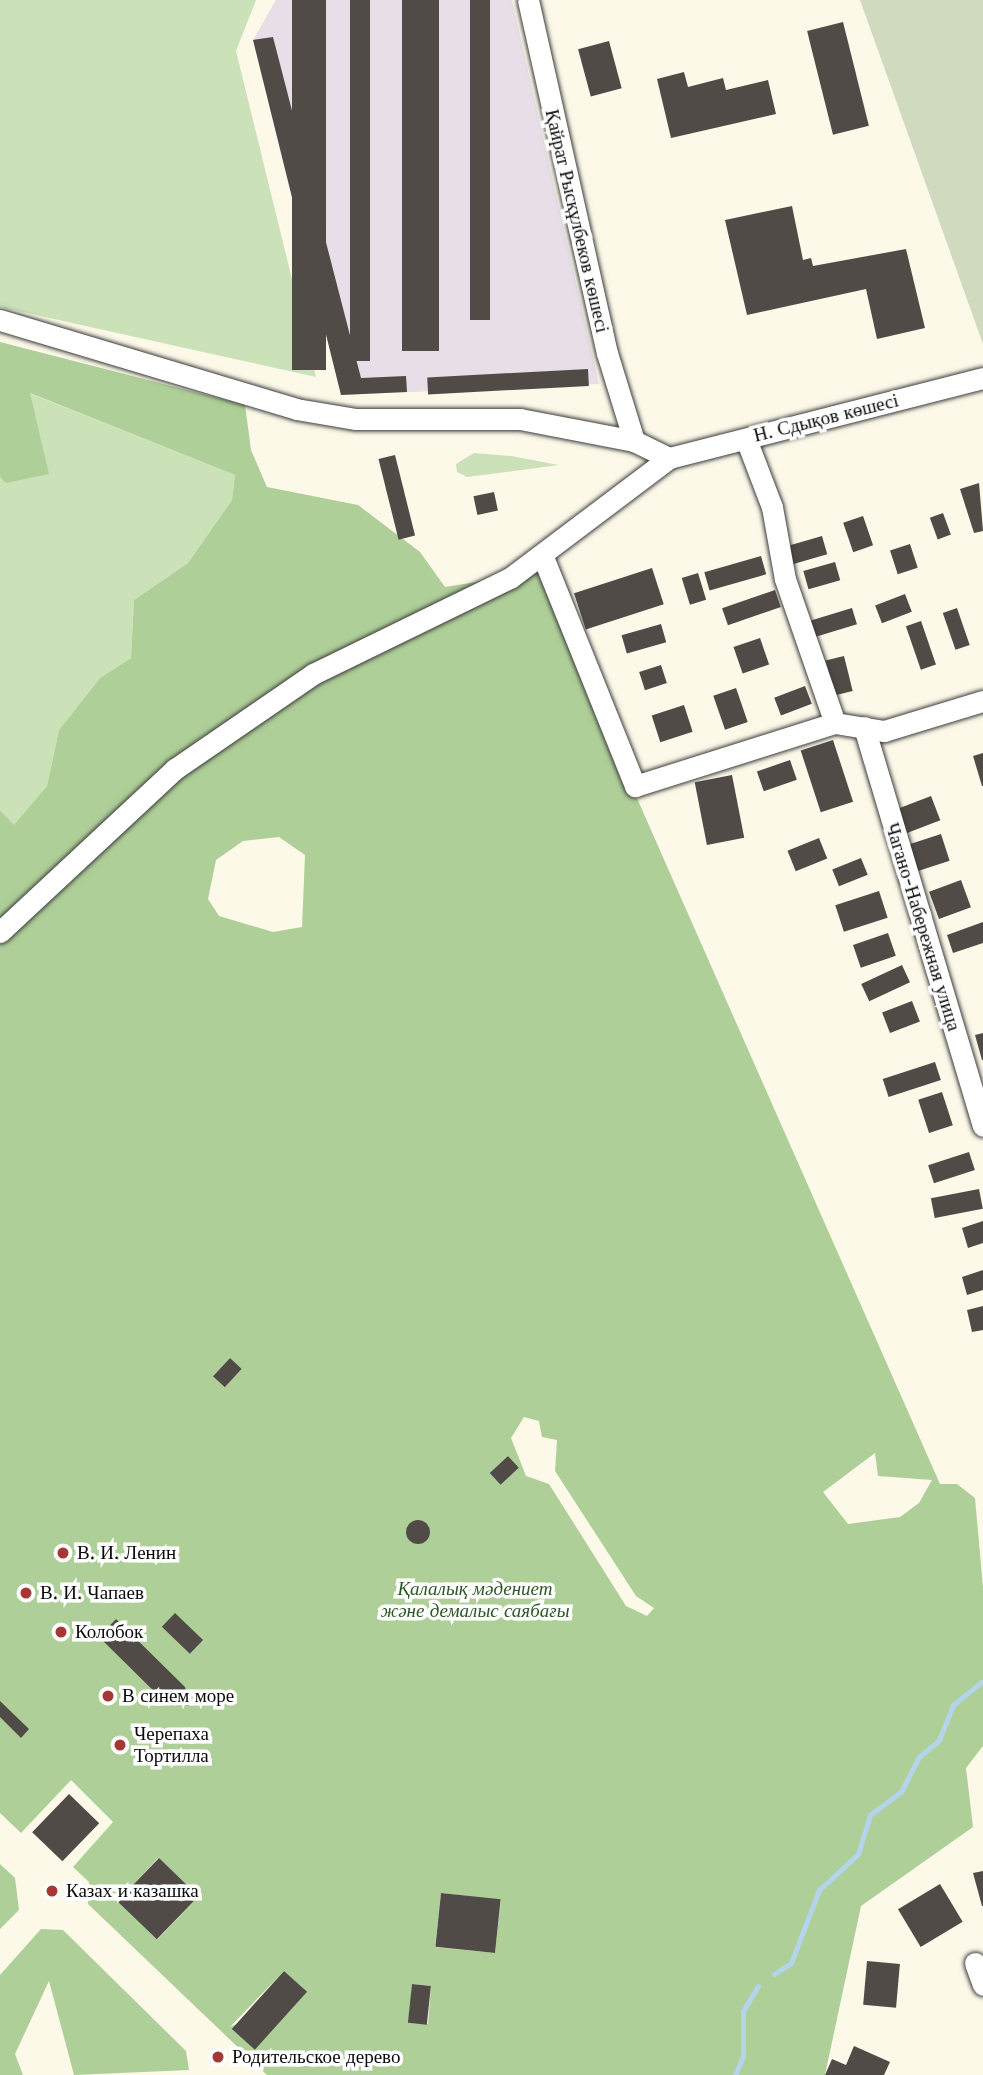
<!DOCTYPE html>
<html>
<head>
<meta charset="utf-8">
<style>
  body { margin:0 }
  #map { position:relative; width:983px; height:2075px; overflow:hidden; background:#fcf9e9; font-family:"Libre Baskerville",serif }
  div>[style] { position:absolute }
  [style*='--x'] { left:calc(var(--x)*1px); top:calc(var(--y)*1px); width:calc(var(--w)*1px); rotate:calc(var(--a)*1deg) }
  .industrial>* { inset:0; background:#e7dee8 }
  .green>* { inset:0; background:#cbe1b8 }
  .forest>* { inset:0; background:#afcf99 }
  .cemetery>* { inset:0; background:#cfdabe }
  .stream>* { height:5px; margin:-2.5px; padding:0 2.5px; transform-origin:2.5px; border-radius:2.5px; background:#b4d4ec }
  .building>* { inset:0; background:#504b47; transform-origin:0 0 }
  .round { border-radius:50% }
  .roads { filter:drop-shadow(0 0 2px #3c3c3c) drop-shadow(0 0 2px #3c3c3c) }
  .street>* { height:21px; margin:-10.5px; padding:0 10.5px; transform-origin:10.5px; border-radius:10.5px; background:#fff }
  .dots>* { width:19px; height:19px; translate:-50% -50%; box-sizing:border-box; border:4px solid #fff; border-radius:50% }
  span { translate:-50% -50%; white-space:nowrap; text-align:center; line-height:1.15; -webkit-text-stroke:7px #fff; paint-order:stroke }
  .street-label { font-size:19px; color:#090909 }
  .poi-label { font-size:19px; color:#090909 }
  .left { translate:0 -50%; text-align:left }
  .park-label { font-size:19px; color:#2b5724; font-style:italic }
</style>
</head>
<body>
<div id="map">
  <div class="industrial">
    <div style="clip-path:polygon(276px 0,512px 0,599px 384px,341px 395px,253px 40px)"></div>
  </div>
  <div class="green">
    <div style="clip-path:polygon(0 0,256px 0,236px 51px,316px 377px,0 307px)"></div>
    <div style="clip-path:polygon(29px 393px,235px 475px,232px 500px,188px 563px,134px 600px,131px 658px,100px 678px,59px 730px,47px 786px,14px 826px,0 810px,0 477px,6px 482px)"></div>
    <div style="clip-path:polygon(474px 453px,511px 456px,559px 465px,467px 477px,457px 472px,456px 464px)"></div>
  </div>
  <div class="forest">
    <div style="clip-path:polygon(evenodd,0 342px,245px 405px,251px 450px,267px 487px,358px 505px,420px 552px,445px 587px,537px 572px,940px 1484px,957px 1484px,975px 1498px,983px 1587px,983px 1746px,966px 1768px,973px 1827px,861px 1906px,825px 2075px,267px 2075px,88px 1904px,89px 1882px,73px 1867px,113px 1822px,71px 1780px,21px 1833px,0 1813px,0 810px,14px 825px,47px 786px,59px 730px,100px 678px,131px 658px,134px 600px,188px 563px,232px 500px,235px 475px,30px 393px,49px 474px,6px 483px,0 477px,0 342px,279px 837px,305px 855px,302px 927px,273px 932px,219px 916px,208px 899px,216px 860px,243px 841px,279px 837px,0 342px,230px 1358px,241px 1370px,224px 1387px,213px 1376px,230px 1358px,0 342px,524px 1417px,539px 1421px,542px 1437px,557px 1440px,555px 1471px,636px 1596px,654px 1608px,647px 1616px,626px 1606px,549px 1484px,526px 1476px,511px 1438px,524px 1417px,0 342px,875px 1453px,878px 1476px,932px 1480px,919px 1503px,900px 1517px,848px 1524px,823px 1492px,875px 1453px,0 342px,508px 1456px,519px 1468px,501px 1484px,490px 1473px,508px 1456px,0 342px,420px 1520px,428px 1538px,416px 1544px,407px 1527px,420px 1520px,0 342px,163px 1627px,202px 1640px,190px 1653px,163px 1627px,0 342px,158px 1858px,199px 1896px,158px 1939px,118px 1901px,158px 1858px,0 342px,441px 1893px,501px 1900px,495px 1953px,435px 1947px,441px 1893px,0 342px,284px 1971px,306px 1992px,230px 2027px,284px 1971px,0 342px,412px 1984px,431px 1986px,428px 2024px,409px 2023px,412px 1984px)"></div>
    <div style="clip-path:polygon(0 1864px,15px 1878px,19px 1910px,0 1929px)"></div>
    <div style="clip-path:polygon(41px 1929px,63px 1930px,186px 2051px,189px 2070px,74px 2075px,49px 1981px,15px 2054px,23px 2075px,0 2075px,0 1975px)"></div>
  </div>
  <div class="cemetery">
    <div style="clip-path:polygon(860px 0,983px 0,983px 344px)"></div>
  </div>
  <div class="stream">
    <div style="--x:774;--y:1974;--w:20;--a:-33"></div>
    <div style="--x:791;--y:1963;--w:78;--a:-69"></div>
    <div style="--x:819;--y:1890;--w:53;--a:-42.7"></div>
    <div style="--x:858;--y:1854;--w:41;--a:-72.9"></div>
    <div style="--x:870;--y:1815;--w:39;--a:-37"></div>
    <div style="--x:901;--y:1792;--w:39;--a:-63"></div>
    <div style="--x:919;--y:1757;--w:26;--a:-40"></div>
    <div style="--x:939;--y:1740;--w:38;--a:-68"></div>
    <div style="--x:953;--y:1705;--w:38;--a:-39"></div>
    <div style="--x:735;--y:2075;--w:21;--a:-67"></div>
    <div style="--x:743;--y:2056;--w:45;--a:-90"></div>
    <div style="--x:743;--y:2011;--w:29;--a:-59"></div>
  </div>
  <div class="building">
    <div style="left:292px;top:0;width:34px;height:370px"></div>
    <div style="left:350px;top:0;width:20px;height:361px"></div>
    <div style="left:402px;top:0;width:37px;height:351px"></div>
    <div style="left:470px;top:0;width:20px;height:320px"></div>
    <div style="left:843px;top:22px;width:107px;height:37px;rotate:76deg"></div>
    <div style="clip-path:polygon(273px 37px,361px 378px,406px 376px,407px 392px,341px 395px,253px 40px)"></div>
    <div style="left:609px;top:41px;width:49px;height:32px;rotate:75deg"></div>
    <div style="clip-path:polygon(684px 72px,688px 87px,723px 78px,726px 90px,768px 80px,776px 114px,671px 138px,657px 79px)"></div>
    <div style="clip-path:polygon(792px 206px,803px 260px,811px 258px,813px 266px,906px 249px,925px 328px,877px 339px,866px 289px,747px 315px,725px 220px)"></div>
    <div style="left:588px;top:369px;width:17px;height:161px;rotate:87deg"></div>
    <div style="left:395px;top:455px;width:83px;height:17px;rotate:76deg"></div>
    <div style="clip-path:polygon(979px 483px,983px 531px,974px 533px,960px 489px)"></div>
    <div style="left:494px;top:492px;width:19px;height:21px;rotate:78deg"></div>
    <div style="left:943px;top:513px;width:23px;height:14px;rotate:70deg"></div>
    <div style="left:863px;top:516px;width:31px;height:21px;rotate:71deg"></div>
    <div style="left:822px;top:536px;width:19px;height:36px;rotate:74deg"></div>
    <div style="left:910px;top:544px;width:25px;height:21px;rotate:72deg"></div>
    <div style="left:761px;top:556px;width:19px;height:59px;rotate:74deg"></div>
    <div style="left:835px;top:562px;width:19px;height:33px;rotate:74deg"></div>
    <div style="left:652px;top:568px;width:38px;height:82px;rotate:72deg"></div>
    <div style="left:698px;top:573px;width:28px;height:17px;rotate:73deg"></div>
    <div style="left:775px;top:590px;width:18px;height:56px;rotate:71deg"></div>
    <div style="left:905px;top:594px;width:19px;height:32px;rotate:69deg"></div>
    <div style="left:852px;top:608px;width:17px;height:43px;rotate:73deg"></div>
    <div style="left:957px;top:608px;width:39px;height:15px;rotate:71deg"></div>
    <div style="left:921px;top:621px;width:46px;height:16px;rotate:71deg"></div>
    <div style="left:661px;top:624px;width:19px;height:41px;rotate:74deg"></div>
    <div style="left:760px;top:638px;width:28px;height:28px;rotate:71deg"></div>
    <div style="left:844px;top:656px;width:36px;height:19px;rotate:76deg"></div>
    <div style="left:661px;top:665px;width:19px;height:23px;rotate:72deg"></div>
    <div style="left:805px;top:686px;width:19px;height:33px;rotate:69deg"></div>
    <div style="left:736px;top:688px;width:36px;height:24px;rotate:71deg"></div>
    <div style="left:684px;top:705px;width:28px;height:34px;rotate:72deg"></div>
    <div style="left:833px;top:740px;width:65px;height:34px;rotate:72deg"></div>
    <div style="clip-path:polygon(983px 753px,983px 786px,982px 786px,973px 756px)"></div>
    <div style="left:790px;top:760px;width:21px;height:35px;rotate:71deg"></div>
    <div style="left:732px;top:775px;width:64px;height:38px;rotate:79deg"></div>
    <div style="left:931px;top:796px;width:26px;height:37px;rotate:69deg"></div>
    <div style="left:941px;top:834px;width:28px;height:34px;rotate:72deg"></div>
    <div style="left:819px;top:838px;width:22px;height:34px;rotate:68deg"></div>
    <div style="left:861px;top:858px;width:18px;height:31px;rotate:68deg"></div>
    <div style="left:961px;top:880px;width:29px;height:34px;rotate:70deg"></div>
    <div style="left:879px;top:891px;width:28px;height:46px;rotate:72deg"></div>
    <div style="clip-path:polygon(983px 922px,983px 943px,953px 953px,947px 935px)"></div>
    <div style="left:888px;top:933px;width:24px;height:37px;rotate:71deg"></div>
    <div style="left:902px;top:965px;width:19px;height:45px;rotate:65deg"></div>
    <div style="left:912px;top:1001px;width:22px;height:32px;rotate:69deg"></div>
    <div style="clip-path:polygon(983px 1033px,983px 1060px,982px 1060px,975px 1035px)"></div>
    <div style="left:935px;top:1062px;width:19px;height:55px;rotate:72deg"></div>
    <div style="left:942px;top:1092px;width:35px;height:25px;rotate:72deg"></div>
    <div style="left:969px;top:1152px;width:19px;height:43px;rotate:72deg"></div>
    <div style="left:979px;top:1189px;width:20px;height:49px;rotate:79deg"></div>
    <div style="clip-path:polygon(983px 1221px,983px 1243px,968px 1248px,962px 1228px)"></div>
    <div style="clip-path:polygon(983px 1270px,983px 1290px,967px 1295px,962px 1277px)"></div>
    <div style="clip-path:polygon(983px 1306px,983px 1330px,972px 1332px,967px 1310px)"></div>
    <div style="left:230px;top:1358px;width:16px;height:25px;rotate:43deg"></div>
    <div style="left:508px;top:1456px;width:16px;height:25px;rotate:47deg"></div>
    <div class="round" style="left:406px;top:1520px;width:24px;height:24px"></div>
    <div style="left:175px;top:1613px;width:39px;height:19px;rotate:44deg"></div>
    <div style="clip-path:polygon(116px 1619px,185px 1687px,189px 1706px,168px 1705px,99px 1637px)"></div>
    <div style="clip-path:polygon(0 1701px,29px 1729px,21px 1738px,0 1717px)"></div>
    <div style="left:69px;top:1794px;width:42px;height:53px;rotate:44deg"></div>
    <div style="left:159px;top:1858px;width:55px;height:60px;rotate:44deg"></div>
    <div style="clip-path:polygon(983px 1871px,983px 1906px,982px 1906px,973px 1873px)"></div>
    <div style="left:940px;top:1884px;width:44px;height:49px;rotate:59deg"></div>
    <div style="left:441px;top:1893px;width:60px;height:54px;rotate:6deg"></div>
    <div style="left:867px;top:1961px;width:33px;height:44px;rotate:5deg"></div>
    <div style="left:284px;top:1971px;width:31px;height:78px;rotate:42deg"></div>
    <div style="left:412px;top:1984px;width:19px;height:39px;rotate:6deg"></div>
    <div style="clip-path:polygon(854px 2046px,890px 2062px,884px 2075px,825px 2075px,832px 2059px,846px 2065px)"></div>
  </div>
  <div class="roads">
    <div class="street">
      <div style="--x:528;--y:0;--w:362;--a:77.4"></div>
      <div style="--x:607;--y:353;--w:92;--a:72.9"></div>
      <div style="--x:0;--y:320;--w:309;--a:16.7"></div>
      <div style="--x:296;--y:409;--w:61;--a:9.5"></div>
      <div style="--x:356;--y:419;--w:164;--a:0"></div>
      <div style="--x:520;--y:419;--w:116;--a:10.9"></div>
      <div style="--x:634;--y:441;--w:39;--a:26"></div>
      <div style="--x:746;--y:439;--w:73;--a:69.1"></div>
      <div style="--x:772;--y:507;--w:73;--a:79.8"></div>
      <div style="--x:785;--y:579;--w:152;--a:70.9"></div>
      <div style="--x:543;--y:557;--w:247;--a:68.1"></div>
      <div style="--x:635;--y:786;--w:210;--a:-17.5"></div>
      <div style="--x:835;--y:723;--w:50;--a:9.3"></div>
      <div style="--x:884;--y:731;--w:103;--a:-16.9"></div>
      <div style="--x:864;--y:727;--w:416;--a:73.4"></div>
      <div style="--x:0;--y:932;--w:239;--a:-43"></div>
      <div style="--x:175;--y:769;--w:168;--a:-34.5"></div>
      <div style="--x:313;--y:674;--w:219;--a:-26"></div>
      <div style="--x:510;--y:578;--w:199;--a:-37"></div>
      <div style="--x:669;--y:458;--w:324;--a:-14.3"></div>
      <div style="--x:975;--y:1963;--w:23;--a:70"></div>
    </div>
  </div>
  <div class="dots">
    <div style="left:63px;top:1553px;background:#a53736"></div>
    <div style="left:26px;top:1593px;background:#a53736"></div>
    <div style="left:61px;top:1632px;background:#a53736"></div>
    <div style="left:108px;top:1696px;background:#a53736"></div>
    <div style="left:120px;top:1745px;background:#a53736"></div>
    <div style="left:52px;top:1891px;background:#a53736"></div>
    <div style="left:218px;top:2057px;background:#a53736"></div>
  </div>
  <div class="street-label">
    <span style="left:577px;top:221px;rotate:77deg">Қайрат Рысқұлбеков көшесі</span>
    <span style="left:826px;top:418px;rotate:-14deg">Н. Сдықов көшесі</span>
    <span style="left:923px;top:927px;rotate:73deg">Чагано-Набережная улица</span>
  </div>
  <div class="poi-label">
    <span class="left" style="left:77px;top:1553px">В. И. Ленин</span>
    <span class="left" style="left:40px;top:1593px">В. И. Чапаев</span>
    <span class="left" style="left:75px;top:1632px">Колобок</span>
    <span class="left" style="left:122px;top:1696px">В синем море</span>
    <span class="left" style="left:134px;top:1745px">Черепаха<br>Тортилла</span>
    <span class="left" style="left:66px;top:1891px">Казах и казашка</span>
    <span class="left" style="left:232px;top:2057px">Родительское дерево</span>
  </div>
  <div class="park-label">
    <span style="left:475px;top:1600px">Қалалық мәдениет<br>және демалыс саябағы</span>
  </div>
</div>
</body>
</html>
